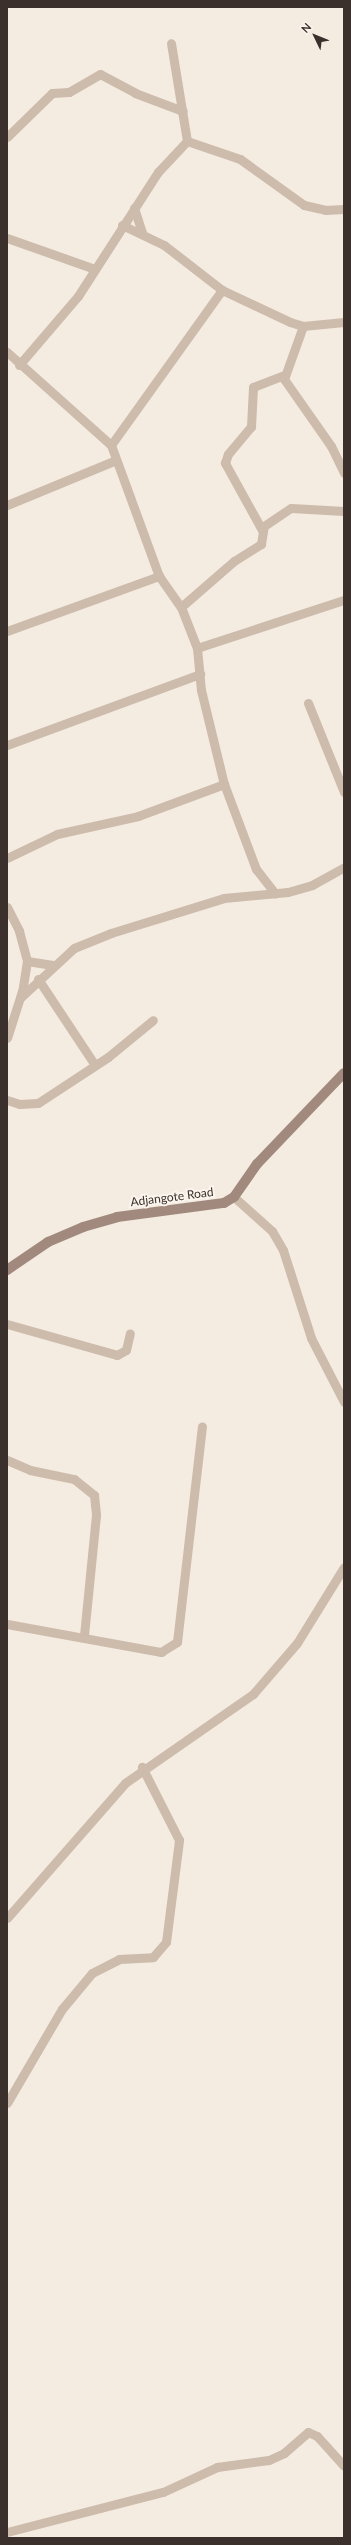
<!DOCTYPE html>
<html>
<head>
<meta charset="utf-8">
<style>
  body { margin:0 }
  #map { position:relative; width:351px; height:2545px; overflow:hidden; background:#f4ebe1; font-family:Lato,sans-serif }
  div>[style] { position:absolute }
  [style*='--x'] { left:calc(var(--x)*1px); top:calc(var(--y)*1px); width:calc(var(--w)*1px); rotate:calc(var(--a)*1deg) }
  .street>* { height:9px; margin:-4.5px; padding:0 4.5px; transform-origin:4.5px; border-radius:4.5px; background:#cdbbac }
  .secondary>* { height:10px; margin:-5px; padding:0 5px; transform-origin:5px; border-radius:5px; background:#a18a7d }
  span { translate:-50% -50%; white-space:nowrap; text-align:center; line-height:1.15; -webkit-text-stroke:4px #fbf5ee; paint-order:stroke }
  .street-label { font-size:12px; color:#3b302b }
  .frame { position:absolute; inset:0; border:8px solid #3b302b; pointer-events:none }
  .north { position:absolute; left:295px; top:16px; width:40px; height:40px; -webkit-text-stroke:3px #fbf5ee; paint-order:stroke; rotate:313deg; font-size:11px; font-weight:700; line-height:16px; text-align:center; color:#3b302b }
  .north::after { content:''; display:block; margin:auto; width:14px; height:18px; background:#3b302b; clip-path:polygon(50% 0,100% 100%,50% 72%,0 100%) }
</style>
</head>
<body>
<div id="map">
  <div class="street">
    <div style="--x:7;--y:137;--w:63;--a:-44.4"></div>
    <div style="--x:52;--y:93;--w:17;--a:-3"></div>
    <div style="--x:69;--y:92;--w:36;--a:-30"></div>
    <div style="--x:100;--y:74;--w:40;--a:28"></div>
    <div style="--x:135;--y:93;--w:51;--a:20.6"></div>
    <div style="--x:187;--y:141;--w:56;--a:18.8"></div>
    <div style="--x:240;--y:159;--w:79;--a:35.7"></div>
    <div style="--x:304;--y:205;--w:22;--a:13"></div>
    <div style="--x:325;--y:210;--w:19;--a:-3"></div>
    <div style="--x:134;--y:208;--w:26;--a:72"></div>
    <div style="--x:122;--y:225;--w:47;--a:25.5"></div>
    <div style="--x:164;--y:245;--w:73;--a:37.8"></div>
    <div style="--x:222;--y:290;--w:75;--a:25.2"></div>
    <div style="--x:290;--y:322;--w:14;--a:17"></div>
    <div style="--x:303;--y:326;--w:41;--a:-5.6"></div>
    <div style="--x:7;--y:238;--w:93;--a:19.4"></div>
    <div style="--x:303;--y:326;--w:56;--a:109.7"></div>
    <div style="--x:284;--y:379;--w:82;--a:55"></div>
    <div style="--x:331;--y:446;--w:30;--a:64"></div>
    <div style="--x:7;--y:352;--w:140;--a:41.8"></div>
    <div style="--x:111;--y:445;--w:140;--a:69.9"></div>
    <div style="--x:19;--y:365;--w:91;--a:-49.5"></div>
    <div style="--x:78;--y:296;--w:148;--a:-57.2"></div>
    <div style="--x:158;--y:172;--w:42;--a:-46.9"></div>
    <div style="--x:187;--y:141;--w:99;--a:-99.3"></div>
    <div style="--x:111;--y:445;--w:191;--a:-54.4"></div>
    <div style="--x:7;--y:505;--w:118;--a:-22.4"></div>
    <div style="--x:262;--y:530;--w:77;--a:-118.9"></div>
    <div style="--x:225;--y:463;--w:9;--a:-72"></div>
    <div style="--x:228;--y:454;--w:35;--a:-50"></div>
    <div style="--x:251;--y:427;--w:40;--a:-87.1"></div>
    <div style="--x:253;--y:387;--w:33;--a:-21"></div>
    <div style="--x:181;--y:607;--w:70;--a:-41"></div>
    <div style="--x:234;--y:561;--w:32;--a:-32"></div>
    <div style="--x:261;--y:544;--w:18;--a:-81"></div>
    <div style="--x:264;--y:526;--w:32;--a:-34"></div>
    <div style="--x:291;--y:508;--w:53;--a:3.2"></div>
    <div style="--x:7;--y:631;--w:162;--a:-19.9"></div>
    <div style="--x:159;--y:576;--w:38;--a:55"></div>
    <div style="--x:181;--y:607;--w:44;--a:68.7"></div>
    <div style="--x:197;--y:648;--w:42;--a:84.6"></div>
    <div style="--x:201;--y:690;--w:97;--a:76.3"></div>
    <div style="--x:224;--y:784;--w:91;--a:69.4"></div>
    <div style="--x:256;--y:869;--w:31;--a:52"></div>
    <div style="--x:197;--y:648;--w:155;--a:-18.1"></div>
    <div style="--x:308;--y:703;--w:96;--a:68"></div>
    <div style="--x:7;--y:745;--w:206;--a:-20.2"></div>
    <div style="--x:7;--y:858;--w:55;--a:-25.6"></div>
    <div style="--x:57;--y:834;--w:83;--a:-12.5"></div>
    <div style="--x:138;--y:816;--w:92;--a:-20.4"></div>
    <div style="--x:7;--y:907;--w:27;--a:63"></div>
    <div style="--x:19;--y:931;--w:31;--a:75"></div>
    <div style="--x:27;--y:961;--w:30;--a:99"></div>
    <div style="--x:22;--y:991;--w:49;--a:107.7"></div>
    <div style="--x:27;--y:961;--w:26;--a:9"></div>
    <div style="--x:38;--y:979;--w:103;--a:56.5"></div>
    <div style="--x:20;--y:998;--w:74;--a:-42.8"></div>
    <div style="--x:74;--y:948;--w:40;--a:-22"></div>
    <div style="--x:111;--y:933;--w:118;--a:-17.2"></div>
    <div style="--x:224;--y:898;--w:64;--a:-5.4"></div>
    <div style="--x:288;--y:892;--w:25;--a:-16"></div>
    <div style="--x:312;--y:885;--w:37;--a:-29"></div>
    <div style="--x:7;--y:1100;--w:13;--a:18"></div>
    <div style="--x:19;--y:1104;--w:19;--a:-3"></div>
    <div style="--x:38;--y:1103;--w:84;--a:-33.3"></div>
    <div style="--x:108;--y:1057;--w:58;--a:-39.4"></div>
    <div style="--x:234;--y:1197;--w:51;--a:41.8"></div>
    <div style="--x:272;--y:1231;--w:22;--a:60"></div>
    <div style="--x:283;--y:1250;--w:92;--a:72.3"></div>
    <div style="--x:311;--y:1338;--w:72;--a:62.7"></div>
    <div style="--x:7;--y:1324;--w:114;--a:15.7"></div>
    <div style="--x:117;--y:1355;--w:10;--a:-29"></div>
    <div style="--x:126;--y:1350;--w:17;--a:-77"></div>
    <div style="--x:7;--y:1460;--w:25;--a:23"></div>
    <div style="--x:30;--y:1470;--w:45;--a:11.6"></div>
    <div style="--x:74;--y:1479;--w:26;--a:39"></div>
    <div style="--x:94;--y:1495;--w:20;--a:84"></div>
    <div style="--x:96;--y:1515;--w:122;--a:95.7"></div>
    <div style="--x:7;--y:1624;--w:157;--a:10.3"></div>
    <div style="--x:161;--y:1652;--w:19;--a:-32"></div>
    <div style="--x:177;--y:1642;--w:217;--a:-83.4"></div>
    <div style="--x:7;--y:1918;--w:179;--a:-48.8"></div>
    <div style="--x:125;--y:1783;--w:156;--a:-34.8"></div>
    <div style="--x:253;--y:1694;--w:67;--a:-49.2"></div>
    <div style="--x:297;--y:1643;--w:89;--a:-58.3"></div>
    <div style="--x:7;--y:2103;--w:109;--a:-59.7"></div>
    <div style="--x:62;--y:2009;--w:47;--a:-50.2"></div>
    <div style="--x:92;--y:1973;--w:30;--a:-27"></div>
    <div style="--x:119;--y:1959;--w:34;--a:-3"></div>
    <div style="--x:153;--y:1957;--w:20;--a:-49"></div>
    <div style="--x:166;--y:1942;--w:103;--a:-82.7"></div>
    <div style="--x:179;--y:1840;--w:82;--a:-116.9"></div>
    <div style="--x:7;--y:2532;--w:161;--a:-14.4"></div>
    <div style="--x:163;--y:2492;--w:60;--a:-24.8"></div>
    <div style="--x:217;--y:2467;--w:52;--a:-7.7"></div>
    <div style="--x:269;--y:2460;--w:17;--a:-25"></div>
    <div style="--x:284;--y:2453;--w:32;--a:-41"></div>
    <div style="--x:308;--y:2432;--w:10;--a:24"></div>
    <div style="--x:317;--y:2436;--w:40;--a:48"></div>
  </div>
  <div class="secondary">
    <div style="--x:7;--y:1270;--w:50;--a:-34.3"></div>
    <div style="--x:48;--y:1242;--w:38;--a:-23"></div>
    <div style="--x:83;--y:1227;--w:35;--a:-16"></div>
    <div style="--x:117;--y:1217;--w:108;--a:-7.5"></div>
    <div style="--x:224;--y:1203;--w:12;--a:-31"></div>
    <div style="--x:234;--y:1197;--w:40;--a:-55.1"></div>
    <div style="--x:257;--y:1164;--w:126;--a:-46.3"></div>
  </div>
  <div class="street-label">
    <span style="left:172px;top:1197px;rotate:-7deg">Adjangote Road</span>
  </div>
  <div class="frame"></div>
  <div class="north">N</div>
</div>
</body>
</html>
